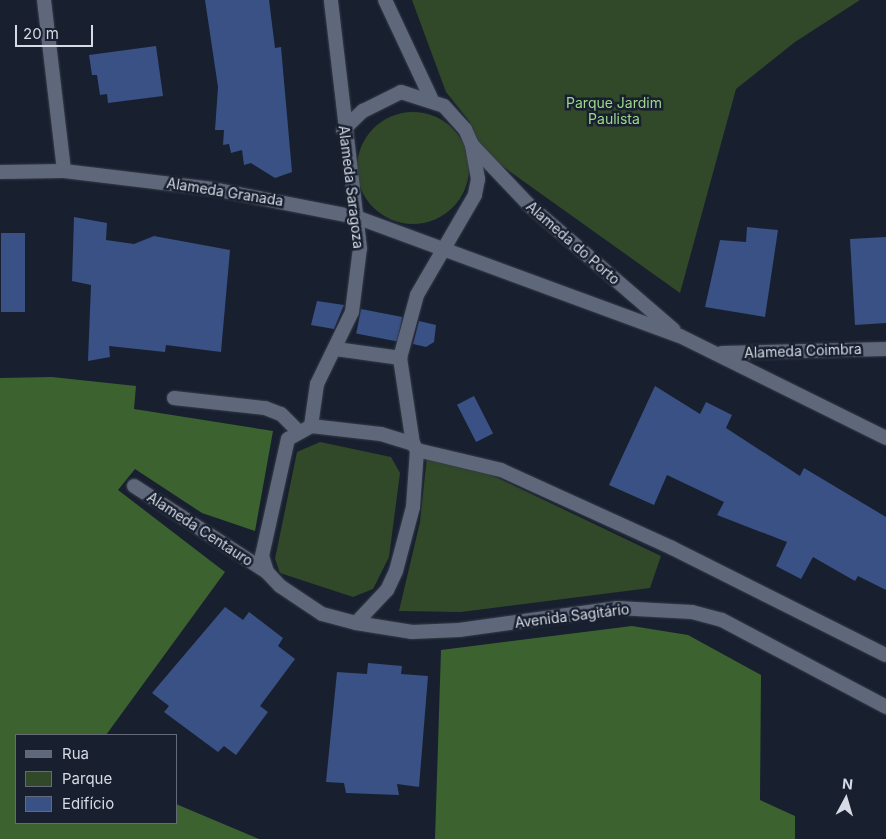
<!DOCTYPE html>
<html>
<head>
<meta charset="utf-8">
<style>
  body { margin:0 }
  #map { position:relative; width:886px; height:839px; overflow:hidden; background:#18202f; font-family:Inter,sans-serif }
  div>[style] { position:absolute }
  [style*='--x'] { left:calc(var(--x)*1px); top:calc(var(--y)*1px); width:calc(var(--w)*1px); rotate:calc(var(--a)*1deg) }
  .green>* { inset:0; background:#314829 }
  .round { border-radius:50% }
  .forest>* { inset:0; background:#3c622f }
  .building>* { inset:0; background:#395184; transform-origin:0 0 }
  .roads { filter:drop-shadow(0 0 1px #363b48) drop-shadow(0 0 1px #363b48) }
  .minor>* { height:14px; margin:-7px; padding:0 7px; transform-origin:7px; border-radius:7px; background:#5f687a }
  span { translate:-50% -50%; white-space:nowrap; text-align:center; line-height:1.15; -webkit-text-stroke:5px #18202f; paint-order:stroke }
  .park-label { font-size:14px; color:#9dd78a }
  .street-label { font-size:14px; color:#d5dae5 }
  .legend { position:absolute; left:15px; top:734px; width:162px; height:90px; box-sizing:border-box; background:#18202f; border:1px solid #646a78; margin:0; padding:6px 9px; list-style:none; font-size:15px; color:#d5dae5 }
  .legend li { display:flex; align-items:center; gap:10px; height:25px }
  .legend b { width:25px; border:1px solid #646a78 }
  .north { position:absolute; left:821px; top:774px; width:50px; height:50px; -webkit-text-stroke:4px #18202f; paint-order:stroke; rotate:6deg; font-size:14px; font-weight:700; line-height:20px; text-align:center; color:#d5dae5 }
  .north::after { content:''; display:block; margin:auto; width:18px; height:22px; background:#d5dae5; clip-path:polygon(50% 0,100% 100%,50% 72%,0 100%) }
  .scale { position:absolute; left:15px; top:25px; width:78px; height:22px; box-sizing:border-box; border:2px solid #d5dae5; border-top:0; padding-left:6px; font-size:15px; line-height:18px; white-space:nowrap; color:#d5dae5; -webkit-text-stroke:4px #18202f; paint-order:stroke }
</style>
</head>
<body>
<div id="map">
  <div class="green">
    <div style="clip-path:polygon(412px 0,860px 0,795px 42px,736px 89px,680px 293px,484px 153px,469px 121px,446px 92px)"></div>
    <div class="round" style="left:357px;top:112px;width:112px;height:112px"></div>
    <div style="clip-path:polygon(320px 442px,391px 457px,400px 473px,389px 557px,373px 589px,353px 597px,280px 573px,275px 559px,297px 452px)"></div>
    <div style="clip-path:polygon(427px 456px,471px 465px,661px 556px,650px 588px,461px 612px,399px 611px,420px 522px)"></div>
  </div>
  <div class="forest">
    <div style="clip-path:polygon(52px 377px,136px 386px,134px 409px,273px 431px,255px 531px,202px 513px,135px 469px,118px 490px,225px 572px,106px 735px,16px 735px,16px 823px,176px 823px,176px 804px,259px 839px,0 839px,0 378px)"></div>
    <div style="clip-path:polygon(632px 626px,688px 635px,761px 675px,760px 800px,795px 816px,795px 839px,435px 839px,441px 650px)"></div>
  </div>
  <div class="building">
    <div style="clip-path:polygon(205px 0,269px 0,275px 48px,281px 47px,292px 172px,275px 178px,251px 163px,244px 165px,242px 150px,231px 153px,229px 144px,223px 145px,224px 130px,215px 130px,218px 87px)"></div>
    <div style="clip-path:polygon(156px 46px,163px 96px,108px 103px,107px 94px,100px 95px,97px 75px,92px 75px,89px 55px)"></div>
    <div style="clip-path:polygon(74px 217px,107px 223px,106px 240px,134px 244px,154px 236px,230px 250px,221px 352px,166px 345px,165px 352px,109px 346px,110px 357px,88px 361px,91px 285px,72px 281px)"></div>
    <div style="clip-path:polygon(747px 227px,778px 230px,765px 317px,705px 307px,720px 240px,746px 242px)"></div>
    <div style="left:1px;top:233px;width:24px;height:79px"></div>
    <div style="clip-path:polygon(886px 237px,886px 323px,855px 325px,850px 239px)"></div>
    <div style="clip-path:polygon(317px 301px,344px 305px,334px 329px,311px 325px)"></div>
    <div style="left:361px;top:309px;width:42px;height:25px;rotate:11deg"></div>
    <div style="clip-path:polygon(419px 321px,436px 325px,434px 342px,426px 347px,413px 344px)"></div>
    <div style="clip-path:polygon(655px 386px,700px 414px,706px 402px,732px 415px,726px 428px,800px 476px,804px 468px,886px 517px,886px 590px,858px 576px,855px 581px,813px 557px,801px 579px,776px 566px,787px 542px,717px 515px,724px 502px,667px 475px,654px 505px,609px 485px)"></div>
    <div style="left:474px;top:396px;width:42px;height:19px;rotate:63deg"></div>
    <div style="clip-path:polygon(225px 607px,243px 620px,249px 612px,283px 638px,278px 646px,295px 659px,260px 706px,268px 712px,236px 755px,224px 746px,218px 752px,164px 712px,169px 706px,152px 693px)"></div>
    <div style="clip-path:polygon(368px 663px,402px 666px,401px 674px,428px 676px,419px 787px,397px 784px,399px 795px,346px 793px,344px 783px,326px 782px,337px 672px,367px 674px)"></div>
  </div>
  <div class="roads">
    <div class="minor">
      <div style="--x:44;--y:0;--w:172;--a:83.3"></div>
      <div style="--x:385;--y:0;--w:108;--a:64.9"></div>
      <div style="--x:343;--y:130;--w:28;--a:-44"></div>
      <div style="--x:363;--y:111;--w:42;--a:-26.6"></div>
      <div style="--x:401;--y:92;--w:45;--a:18"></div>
      <div style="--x:444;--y:106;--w:31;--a:48"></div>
      <div style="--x:465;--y:129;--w:17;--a:66"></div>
      <div style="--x:472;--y:145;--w:35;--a:80"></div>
      <div style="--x:478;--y:179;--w:16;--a:101"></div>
      <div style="--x:475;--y:195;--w:116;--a:120.1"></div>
      <div style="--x:417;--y:295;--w:65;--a:105.1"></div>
      <div style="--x:400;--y:358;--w:87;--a:81.4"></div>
      <div style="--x:472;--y:145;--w:83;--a:46.5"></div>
      <div style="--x:529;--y:205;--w:191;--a:40.8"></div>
      <div style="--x:0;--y:172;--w:64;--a:-0.9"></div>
      <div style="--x:64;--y:171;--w:150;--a:6.9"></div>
      <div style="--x:213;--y:189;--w:146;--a:11.1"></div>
      <div style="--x:356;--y:217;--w:345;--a:20.2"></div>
      <div style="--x:680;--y:336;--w:230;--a:26.3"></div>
      <div style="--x:336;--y:349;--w:65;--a:8"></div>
      <div style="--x:722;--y:353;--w:164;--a:-1.4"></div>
      <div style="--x:174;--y:398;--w:92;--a:6.3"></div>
      <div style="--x:265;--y:408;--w:17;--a:21"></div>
      <div style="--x:281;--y:414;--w:23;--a:45"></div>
      <div style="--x:311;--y:426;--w:70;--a:6.5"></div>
      <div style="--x:381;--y:434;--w:34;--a:17"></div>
      <div style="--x:413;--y:444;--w:7;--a:56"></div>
      <div style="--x:417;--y:450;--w:57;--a:94"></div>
      <div style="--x:413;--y:507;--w:66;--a:104.9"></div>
      <div style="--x:396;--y:571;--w:21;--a:115"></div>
      <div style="--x:387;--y:590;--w:45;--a:133.2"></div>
      <div style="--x:356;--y:623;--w:35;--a:-165"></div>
      <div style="--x:322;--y:614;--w:50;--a:-146.3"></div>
      <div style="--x:280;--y:586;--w:19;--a:-133"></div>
      <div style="--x:267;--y:572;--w:17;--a:-107"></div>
      <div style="--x:262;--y:556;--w:120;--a:-77.5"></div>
      <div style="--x:288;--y:439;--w:26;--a:-29"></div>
      <div style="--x:311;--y:426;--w:42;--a:-81.9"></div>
      <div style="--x:317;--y:384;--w:80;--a:-64.1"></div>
      <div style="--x:352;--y:312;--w:64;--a:-82.9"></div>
      <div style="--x:360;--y:248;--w:250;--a:-96.7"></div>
      <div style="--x:417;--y:450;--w:86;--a:13.4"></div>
      <div style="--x:501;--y:470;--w:188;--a:24.5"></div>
      <div style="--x:672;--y:548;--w:239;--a:26.6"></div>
      <div style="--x:134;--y:486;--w:158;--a:32.9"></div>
      <div style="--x:356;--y:623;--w:57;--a:9.1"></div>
      <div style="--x:412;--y:632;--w:47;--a:-2.4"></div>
      <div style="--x:459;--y:630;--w:160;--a:-7.9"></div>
      <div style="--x:617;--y:608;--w:75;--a:3.1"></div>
      <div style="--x:692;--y:612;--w:31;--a:15"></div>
      <div style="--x:722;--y:620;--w:186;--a:27.9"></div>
    </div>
  </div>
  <div class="park-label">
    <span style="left:614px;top:111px">Parque Jardim<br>Paulista</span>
  </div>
  <div class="street-label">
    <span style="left:351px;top:187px;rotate:83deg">Alameda Saragoza</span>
    <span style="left:225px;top:192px;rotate:9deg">Alameda Granada</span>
    <span style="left:573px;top:243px;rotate:41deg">Alameda do Porto</span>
    <span style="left:803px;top:351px;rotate:-2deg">Alameda Coimbra</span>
    <span style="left:200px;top:529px;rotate:33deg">Alameda Centauro</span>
    <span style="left:572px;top:616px;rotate:-7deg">Avenida Sagitário</span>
  </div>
  <ul class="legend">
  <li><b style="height:6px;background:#5f687a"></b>Rua</li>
  <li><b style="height:14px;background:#314829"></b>Parque</li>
  <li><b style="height:14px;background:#395184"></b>Edifício</li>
  </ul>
  <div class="north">N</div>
  <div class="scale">20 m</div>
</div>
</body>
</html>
